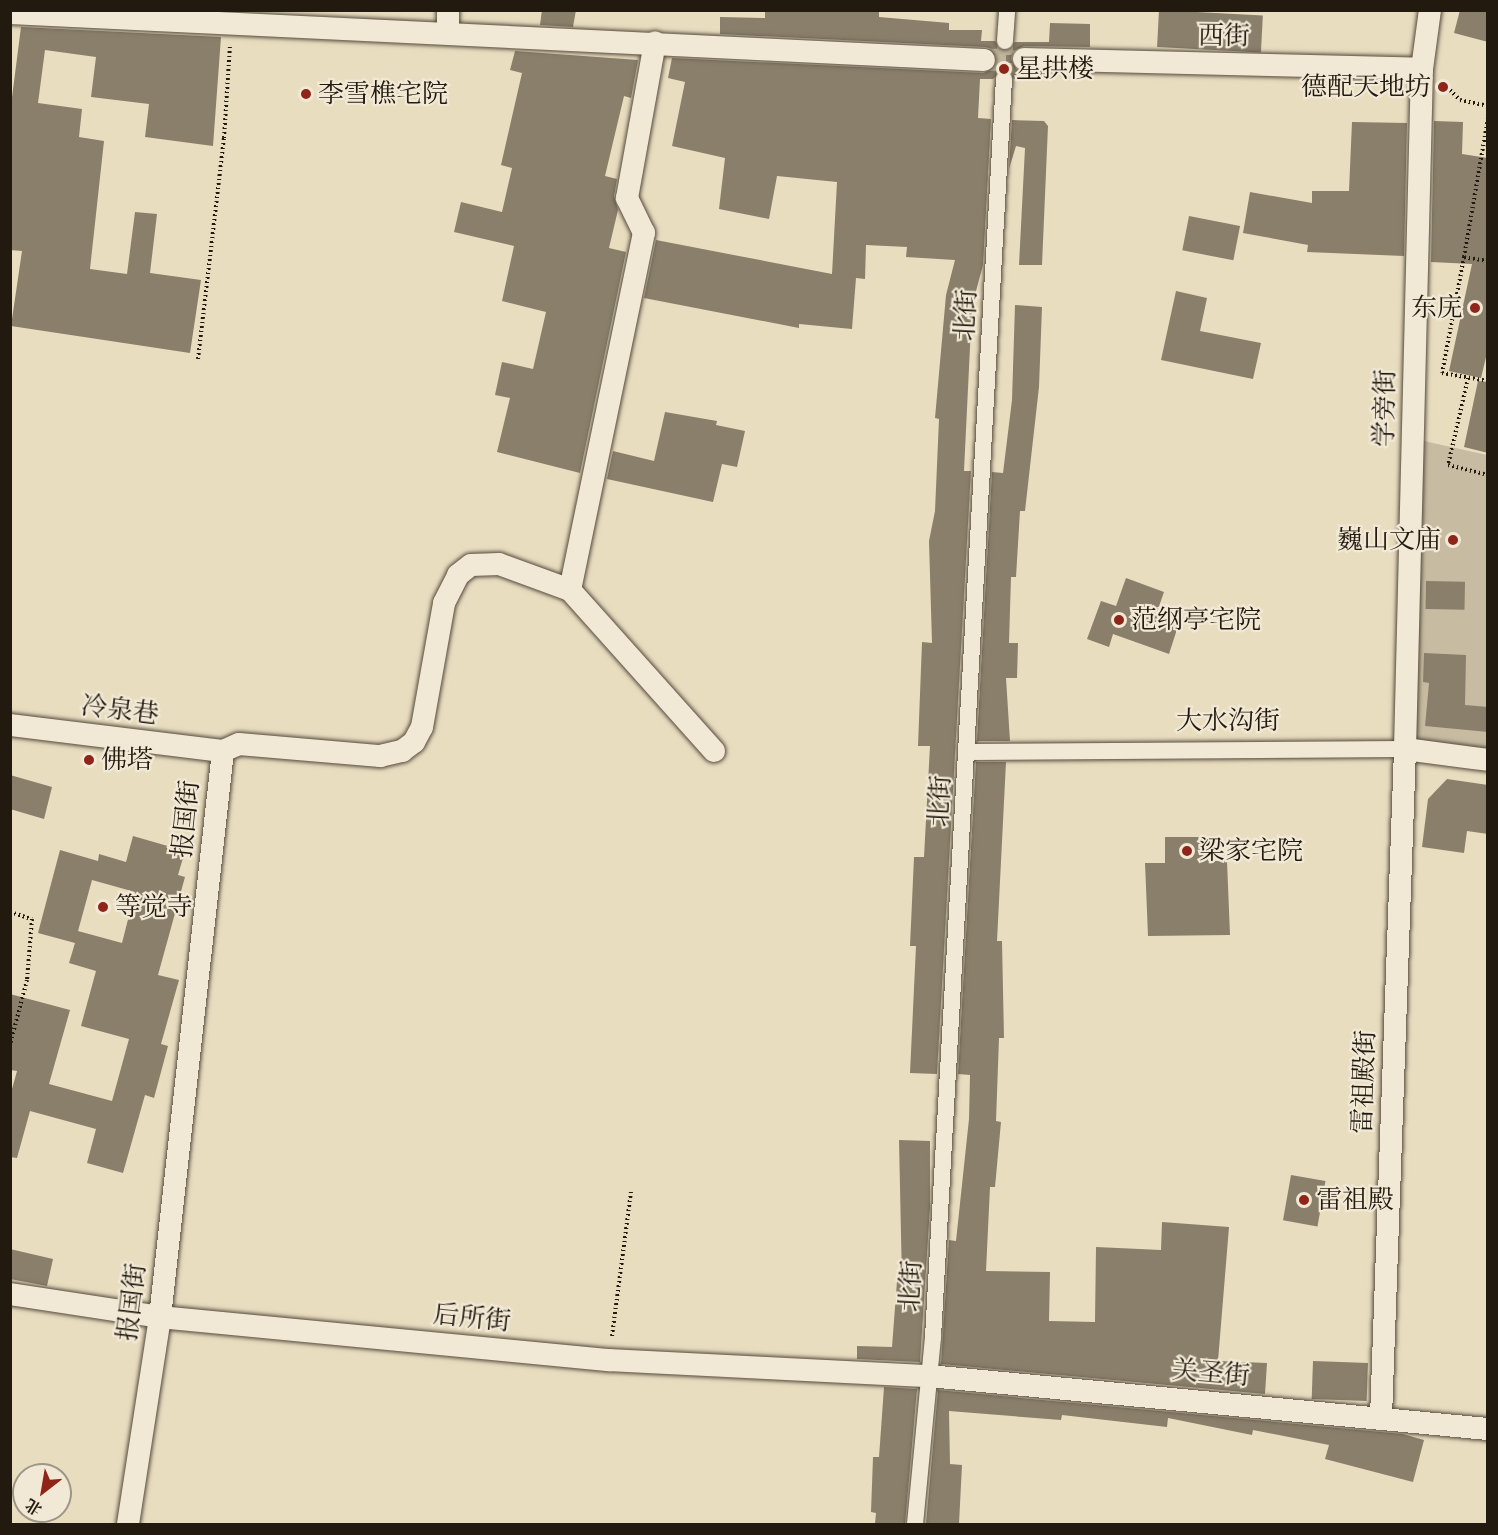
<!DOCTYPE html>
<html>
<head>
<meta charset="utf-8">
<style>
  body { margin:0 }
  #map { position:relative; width:1498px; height:1535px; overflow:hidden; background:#e9ddc0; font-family:Cardo,"Noto Serif SC",serif }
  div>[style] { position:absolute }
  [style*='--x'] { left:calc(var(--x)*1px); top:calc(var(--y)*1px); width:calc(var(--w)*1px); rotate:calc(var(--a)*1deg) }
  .green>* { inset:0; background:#c7bca2 }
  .building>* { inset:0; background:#897f6b; transform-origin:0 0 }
  .pedestrian-tunnel>* { height:16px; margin-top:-8px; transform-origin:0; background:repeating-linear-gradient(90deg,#c1b69d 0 16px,transparent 0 24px) }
  .minor-tunnel>* { height:22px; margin-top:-11px; transform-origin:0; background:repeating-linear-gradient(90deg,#c1b69d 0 22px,transparent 0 33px) }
  .path>* { height:4px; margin-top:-2px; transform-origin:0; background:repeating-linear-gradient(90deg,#22190f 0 1.5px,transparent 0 4.5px) }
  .roads { filter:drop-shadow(0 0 2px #544a3b) drop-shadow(0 0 2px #544a3b) }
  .pedestrian>* { height:16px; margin:-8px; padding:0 8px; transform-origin:8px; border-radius:8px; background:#f1e9d6 }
  .minor>* { height:22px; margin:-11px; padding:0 11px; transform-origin:11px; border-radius:11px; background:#f1e9d6 }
  .dots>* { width:16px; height:16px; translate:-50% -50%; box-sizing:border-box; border:3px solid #f1e9d6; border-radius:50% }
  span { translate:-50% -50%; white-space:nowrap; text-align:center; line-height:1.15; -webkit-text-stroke:4.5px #f1e9d6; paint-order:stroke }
  .street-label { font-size:26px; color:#22190f }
  .poi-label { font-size:26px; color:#22190f }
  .left { translate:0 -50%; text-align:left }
  .right { translate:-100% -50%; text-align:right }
  .frame { position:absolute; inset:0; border:12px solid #22190f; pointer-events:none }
  .north { position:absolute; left:12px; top:1463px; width:60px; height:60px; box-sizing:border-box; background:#f1e9d6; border:2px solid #9e9686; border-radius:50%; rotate:211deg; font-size:16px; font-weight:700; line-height:24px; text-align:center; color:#22190f }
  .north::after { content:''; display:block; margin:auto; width:21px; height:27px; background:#8f2418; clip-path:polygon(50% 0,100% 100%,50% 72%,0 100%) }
</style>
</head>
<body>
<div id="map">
  <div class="green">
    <div style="clip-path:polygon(1424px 441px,1487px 455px,1487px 753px,1412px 743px)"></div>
  </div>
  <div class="building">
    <div style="clip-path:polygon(542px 10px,576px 10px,573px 27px,540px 25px)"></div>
    <div style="clip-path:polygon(765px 10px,879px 10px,879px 17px,949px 23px,949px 30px,982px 30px,981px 41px,995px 41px,1005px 51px,1015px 42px,1049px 42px,1050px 23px,1090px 24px,1090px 47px,1024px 46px,1013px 51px,1011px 59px,1017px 70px,1048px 73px,1048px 79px,1014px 79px,1004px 69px,993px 79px,980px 79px,978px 118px,991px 119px,983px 265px,972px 306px,964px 471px,971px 471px,937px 1074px,910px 1073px,916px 946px,910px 946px,914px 857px,924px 857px,930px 746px,918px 746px,922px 642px,932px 643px,929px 541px,935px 511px,939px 419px,935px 418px,946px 295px,955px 260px,906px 257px,907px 247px,866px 245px,865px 279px,856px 278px,852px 329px,799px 324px,799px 328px,644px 298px,656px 240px,832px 274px,837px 182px,777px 176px,769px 219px,719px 209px,725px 158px,672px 146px,685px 82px,668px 78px,672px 58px,983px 73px,995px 68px,997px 60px,992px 49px,985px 47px,720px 34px,720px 17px,765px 18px)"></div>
    <div style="left:1159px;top:10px;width:104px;height:37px;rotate:3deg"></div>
    <div style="clip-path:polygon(1460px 10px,1488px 10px,1488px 42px,1454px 33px)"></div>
    <div style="clip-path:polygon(21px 27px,221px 37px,213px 146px,145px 137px,149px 104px,91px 97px,96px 57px,45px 50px,38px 103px,82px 109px,79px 137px,104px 141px,90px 269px,127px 274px,135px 212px,157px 214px,150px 273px,201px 280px,190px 353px,11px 326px,22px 251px,10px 250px,10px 113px)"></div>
    <div style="clip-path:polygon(515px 51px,638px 60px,631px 98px,624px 96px,605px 176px,617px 179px,614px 196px,618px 210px,609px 248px,626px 252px,580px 473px,497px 452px,510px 398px,495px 395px,502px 362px,533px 369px,546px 312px,502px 301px,514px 246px,454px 232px,461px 202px,502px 212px,512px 168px,501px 165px,522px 73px,510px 70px)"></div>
    <div style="clip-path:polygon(1012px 120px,1044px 121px,1048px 126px,1042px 265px,1019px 265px,1025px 148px,1016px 146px,1009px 169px)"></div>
    <div style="clip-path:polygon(1434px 121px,1463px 122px,1462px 154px,1488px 158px,1488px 349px,1481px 378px,1449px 371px,1472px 264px,1431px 262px)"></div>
    <div style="clip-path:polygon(1352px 122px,1407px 123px,1404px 256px,1307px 252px,1308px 245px,1243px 233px,1250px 192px,1312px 203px,1312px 191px,1349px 191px)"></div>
    <div style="left:1189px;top:216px;width:52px;height:35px;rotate:11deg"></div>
    <div style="clip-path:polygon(1176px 291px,1207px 298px,1200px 331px,1261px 343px,1253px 379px,1161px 360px)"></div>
    <div style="clip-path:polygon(1015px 305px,1042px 307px,1039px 387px,1025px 511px,1020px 511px,1016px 577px,1011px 577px,1009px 643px,1018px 643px,1017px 678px,1006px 678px,1010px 741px,977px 741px,992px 472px,1003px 473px,1012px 400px)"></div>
    <div style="clip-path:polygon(1478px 381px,1488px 382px,1488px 453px,1464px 447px)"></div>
    <div style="clip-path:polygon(665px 412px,717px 421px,716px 425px,745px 431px,737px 467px,722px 464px,713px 502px,607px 479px,613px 451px,654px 461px)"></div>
    <div style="clip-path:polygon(1126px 578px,1164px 592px,1157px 612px,1180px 620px,1169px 654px,1113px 634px,1109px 647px,1087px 639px,1101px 601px,1116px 606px)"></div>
    <div style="left:1426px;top:581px;width:39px;height:28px;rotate:1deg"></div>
    <div style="clip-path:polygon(1424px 653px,1466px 655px,1465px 705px,1488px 707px,1488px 732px,1425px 726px,1429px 683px,1423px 682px)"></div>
    <div style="clip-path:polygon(976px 762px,1006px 762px,997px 941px,1002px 941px,1004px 1038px,999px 1038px,996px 1121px,1001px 1122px,995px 1187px,990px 1187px,986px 1271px,1050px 1272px,1049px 1321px,1095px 1322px,1096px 1247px,1161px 1250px,1162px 1222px,1229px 1227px,1218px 1361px,1267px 1363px,1265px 1394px,941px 1364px,949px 1240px,956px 1241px,969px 1119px,970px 1075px,958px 1074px)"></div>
    <div style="clip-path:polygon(10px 775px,52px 787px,44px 819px,10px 809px)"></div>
    <div style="clip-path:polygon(1447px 779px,1488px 785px,1488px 834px,1467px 831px,1464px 853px,1422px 847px,1428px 799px)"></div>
    <div style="clip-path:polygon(evenodd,133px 836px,185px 851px,178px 875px,185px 877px,158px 975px,179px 980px,161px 1044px,168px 1046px,154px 1098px,145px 1095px,123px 1173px,87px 1163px,96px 1129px,30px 1111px,17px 1158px,10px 1157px,10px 1096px,17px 1071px,10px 1070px,10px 994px,70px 1010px,49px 1084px,112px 1101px,129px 1039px,81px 1026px,96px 971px,69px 963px,75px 943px,38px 933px,60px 850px,98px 861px,99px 854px,126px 862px,133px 836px,92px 880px,135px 892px,122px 943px,78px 931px,92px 880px)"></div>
    <div style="clip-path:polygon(1165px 837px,1208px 837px,1208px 861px,1227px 861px,1230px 935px,1148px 936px,1145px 863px,1165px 863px)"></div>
    <div style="clip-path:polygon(899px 1140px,930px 1141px,930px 1207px,920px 1362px,857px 1359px,857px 1346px,892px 1347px,897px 1281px,902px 1281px)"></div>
    <div style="left:1291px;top:1175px;width:35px;height:46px;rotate:10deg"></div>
    <div style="clip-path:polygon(10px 1249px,53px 1259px,47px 1286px,10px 1279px)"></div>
    <div style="left:1313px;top:1361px;width:55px;height:38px;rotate:2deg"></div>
    <div style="clip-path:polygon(884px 1387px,917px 1389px,905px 1524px,875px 1524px,876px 1513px,871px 1512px,873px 1457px,879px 1457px)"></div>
    <div style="clip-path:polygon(938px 1390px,1403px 1434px,1424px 1440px,1413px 1482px,1325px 1459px,1329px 1445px,1253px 1430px,1252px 1435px,1168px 1418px,1167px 1427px,1062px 1415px,1061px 1420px,949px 1411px,950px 1464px,962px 1465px,959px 1524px,926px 1524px)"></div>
  </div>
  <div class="pedestrian-tunnel">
    <div style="--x:1004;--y:79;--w:38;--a:-88"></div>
  </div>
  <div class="minor-tunnel">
    <div style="--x:984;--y:60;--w:40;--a:-1.4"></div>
  </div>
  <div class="path">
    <div style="--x:1447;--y:87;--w:18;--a:45"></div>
    <div style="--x:1460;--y:100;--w:29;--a:12"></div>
    <div style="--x:1464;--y:257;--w:141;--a:-80.2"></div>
    <div style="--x:1488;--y:261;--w:24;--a:-171"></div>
    <div style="--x:1464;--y:257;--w:118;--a:100.7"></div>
    <div style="--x:1442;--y:373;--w:47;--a:9.9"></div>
    <div style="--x:198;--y:359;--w:223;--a:-83.3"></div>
    <div style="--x:224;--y:138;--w:92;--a:-86.3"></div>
    <div style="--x:1468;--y:378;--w:89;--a:102.9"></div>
    <div style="--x:1448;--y:465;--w:41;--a:14"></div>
    <div style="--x:10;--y:912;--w:23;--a:18"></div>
    <div style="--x:32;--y:919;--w:61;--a:94.7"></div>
    <div style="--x:27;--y:980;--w:67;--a:104.7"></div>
    <div style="--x:612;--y:1336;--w:146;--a:-82.5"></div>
  </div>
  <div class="roads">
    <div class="pedestrian">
      <div style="--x:1005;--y:41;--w:31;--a:-86"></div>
      <div style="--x:969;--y:752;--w:436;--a:-0.4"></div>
      <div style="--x:915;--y:1524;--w:188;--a:-84.5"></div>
      <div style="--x:933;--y:1337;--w:1260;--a:-86.77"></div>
    </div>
    <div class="minor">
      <div style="--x:10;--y:13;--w:975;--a:2.76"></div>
      <div style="--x:448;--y:33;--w:23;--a:-90"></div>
      <div style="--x:1024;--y:59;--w:398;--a:1.4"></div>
      <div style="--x:570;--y:590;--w:365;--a:-78.3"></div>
      <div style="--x:644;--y:233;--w:39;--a:-116"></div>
      <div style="--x:627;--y:198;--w:158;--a:-79.8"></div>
      <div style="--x:10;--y:725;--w:215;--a:7"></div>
      <div style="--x:1405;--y:749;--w:84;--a:7.5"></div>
      <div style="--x:10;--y:1294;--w:152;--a:8.7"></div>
      <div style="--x:160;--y:1317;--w:451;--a:5.5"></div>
      <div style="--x:609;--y:1360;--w:320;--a:2.9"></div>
      <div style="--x:929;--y:1376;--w:562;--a:5.42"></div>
      <div style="--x:1381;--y:1417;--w:668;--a:-87.94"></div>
      <div style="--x:1405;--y:749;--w:680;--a:-88.57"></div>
      <div style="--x:1422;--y:69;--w:60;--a:-82.3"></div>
      <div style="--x:128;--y:1524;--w:209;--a:-81.2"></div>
      <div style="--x:160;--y:1317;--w:569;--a:-83.65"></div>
      <div style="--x:223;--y:751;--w:17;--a:-24"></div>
      <div style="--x:239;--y:744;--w:142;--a:4.9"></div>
      <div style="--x:380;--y:756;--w:23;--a:-13"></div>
      <div style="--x:402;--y:751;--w:15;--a:-37"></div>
      <div style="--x:414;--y:742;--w:17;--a:-62"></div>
      <div style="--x:422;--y:727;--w:126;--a:-79.9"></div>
      <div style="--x:444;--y:603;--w:31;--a:-63"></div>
      <div style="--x:458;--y:575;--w:16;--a:-38"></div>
      <div style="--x:471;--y:565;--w:28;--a:-2"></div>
      <div style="--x:499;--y:564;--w:76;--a:20.1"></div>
      <div style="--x:570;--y:590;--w:216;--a:48.2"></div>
    </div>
  </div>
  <div class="dots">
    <div style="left:1004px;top:69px;background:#8f2418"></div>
    <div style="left:1443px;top:87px;background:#8f2418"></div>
    <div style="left:306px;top:94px;background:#8f2418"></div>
    <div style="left:1475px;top:308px;background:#8f2418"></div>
    <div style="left:1453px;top:540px;background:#8f2418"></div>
    <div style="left:1119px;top:620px;background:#8f2418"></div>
    <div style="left:89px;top:760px;background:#8f2418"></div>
    <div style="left:1187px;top:851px;background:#8f2418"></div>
    <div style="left:103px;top:907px;background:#8f2418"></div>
    <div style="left:1304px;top:1200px;background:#8f2418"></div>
  </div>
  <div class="street-label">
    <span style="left:1224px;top:36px;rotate:1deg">西街</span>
    <span style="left:966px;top:315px;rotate:-87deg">北街</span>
    <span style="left:1385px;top:408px;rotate:-89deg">学旁街</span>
    <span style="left:120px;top:710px;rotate:7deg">冷泉巷</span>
    <span style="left:1228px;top:721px">大水沟街</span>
    <span style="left:940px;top:801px;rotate:-87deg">北街</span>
    <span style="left:186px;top:819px;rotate:-84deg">报国街</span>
    <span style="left:1364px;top:1082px;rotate:-88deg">雷祖殿街</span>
    <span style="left:911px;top:1286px;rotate:-87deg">北街</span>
    <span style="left:132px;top:1302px;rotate:-83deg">报国街</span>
    <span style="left:472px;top:1318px;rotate:6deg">后所街</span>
    <span style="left:1211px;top:1373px;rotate:5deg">关圣街</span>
  </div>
  <div class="poi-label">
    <span class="left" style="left:1016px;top:69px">星拱楼</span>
    <span class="right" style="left:1431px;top:87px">德配天地坊</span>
    <span class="left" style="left:318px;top:94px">李雪樵宅院</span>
    <span class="right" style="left:1463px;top:308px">东庑</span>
    <span class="right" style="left:1441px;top:540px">巍山文庙</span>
    <span class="left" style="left:1131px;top:620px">范纲亭宅院</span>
    <span class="left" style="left:101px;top:760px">佛塔</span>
    <span class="left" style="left:1199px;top:851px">梁家宅院</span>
    <span class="left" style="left:115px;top:907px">等觉寺</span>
    <span class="left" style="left:1316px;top:1200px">雷祖殿</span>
  </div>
  <div class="frame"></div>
  <div class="north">北</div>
</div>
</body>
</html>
